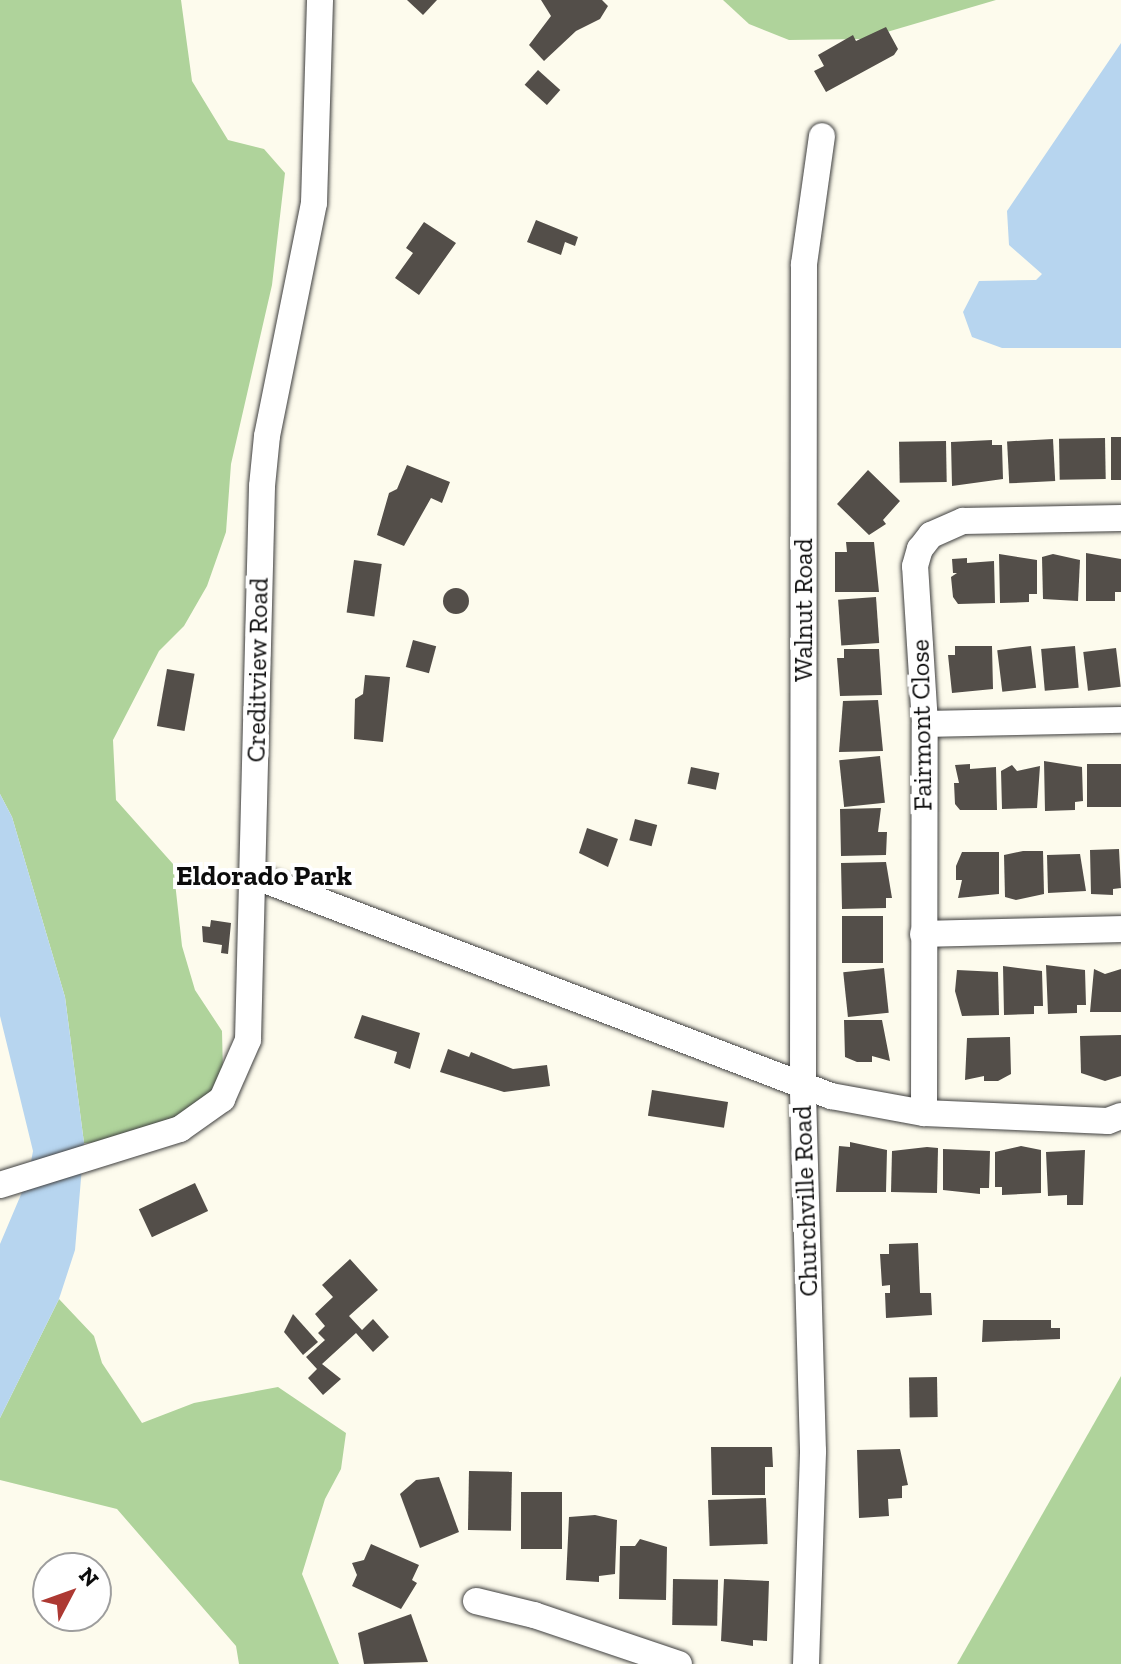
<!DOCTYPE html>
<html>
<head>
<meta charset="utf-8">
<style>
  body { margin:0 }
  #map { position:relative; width:1121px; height:1664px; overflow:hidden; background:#fdfbed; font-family:"Zilla Slab",serif }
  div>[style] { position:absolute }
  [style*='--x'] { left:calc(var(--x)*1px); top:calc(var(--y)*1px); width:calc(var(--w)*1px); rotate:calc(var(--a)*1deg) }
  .forest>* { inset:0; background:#afd39b }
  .water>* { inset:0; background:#b7d5ef }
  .building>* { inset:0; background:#534e49; transform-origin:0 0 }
  .round { border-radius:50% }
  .roads { filter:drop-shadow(0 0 2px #3f3f3f) drop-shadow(0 0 2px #3f3f3f) }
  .minor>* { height:26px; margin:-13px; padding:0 13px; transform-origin:13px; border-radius:13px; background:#fff }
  span { translate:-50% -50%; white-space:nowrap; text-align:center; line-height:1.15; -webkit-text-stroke:8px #fff; paint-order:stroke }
  .street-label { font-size:26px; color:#0c0c0c }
  .neighbourhood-label { font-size:28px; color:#0c0c0c; font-weight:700 }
  .north { position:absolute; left:32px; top:1552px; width:80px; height:80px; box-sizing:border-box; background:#fff; border:2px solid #9e9e9e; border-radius:50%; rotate:49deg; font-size:22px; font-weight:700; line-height:32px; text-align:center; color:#0c0c0c }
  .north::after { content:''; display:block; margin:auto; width:28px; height:36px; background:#ad3933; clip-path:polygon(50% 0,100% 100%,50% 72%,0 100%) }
</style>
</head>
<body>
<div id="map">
  <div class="forest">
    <div style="clip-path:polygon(0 0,181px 0,192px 81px,228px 140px,264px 149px,285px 173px,272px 285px,231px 464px,226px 532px,207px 586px,184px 626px,159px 651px,113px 740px,116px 800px,173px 864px,182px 946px,195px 990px,222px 1031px,223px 1074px,201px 1123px,167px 1140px,84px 1143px,65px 997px,12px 817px,0 794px)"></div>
    <div style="clip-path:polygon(723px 0,996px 0,863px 39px,789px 40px,749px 24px)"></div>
    <div style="clip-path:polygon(59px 1299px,94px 1336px,102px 1363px,142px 1423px,194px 1403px,278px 1387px,346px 1433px,341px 1469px,325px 1499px,302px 1574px,339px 1664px,239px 1664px,236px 1646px,117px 1509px,0 1480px,0 1418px)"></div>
    <div style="clip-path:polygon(1121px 1376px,1121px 1664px,957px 1664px)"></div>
  </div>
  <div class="water">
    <div style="clip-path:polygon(1121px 43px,1121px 348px,1002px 348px,972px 337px,963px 312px,979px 281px,1036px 280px,1042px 274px,1009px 245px,1007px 211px)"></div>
    <div style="clip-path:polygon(0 794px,12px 817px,65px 997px,84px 1143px,75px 1250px,59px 1299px,0 1418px,0 1244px,28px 1178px,33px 1151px,0 1016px)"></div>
  </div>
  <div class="building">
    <div style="clip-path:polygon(407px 0,437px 0,423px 15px)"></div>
    <div style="clip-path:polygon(541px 0,602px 0,608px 6px,600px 19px,576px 31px,544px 61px,529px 45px,551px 16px)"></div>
    <div style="clip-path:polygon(886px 27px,898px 49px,894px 55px,826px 92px,814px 71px,824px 66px,818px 55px,853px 35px,856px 41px)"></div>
    <div style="left:538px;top:70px;width:30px;height:20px;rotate:42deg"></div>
    <div style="clip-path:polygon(536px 220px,578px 237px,575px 246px,565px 242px,561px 255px,527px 242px)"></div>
    <div style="clip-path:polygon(424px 222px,456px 243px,419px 295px,395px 278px,413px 253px,406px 248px)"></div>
    <div style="left:1111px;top:437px;width:10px;height:43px"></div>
    <div style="left:1105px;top:438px;width:41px;height:46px;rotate:89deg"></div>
    <div style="left:1053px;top:439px;width:42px;height:46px;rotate:87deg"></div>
    <div style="clip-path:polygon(992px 440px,992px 445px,1002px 445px,1003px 479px,952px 486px,951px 442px)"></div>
    <div style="left:946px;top:441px;width:41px;height:47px;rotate:89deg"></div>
    <div style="clip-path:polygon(407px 465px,450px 482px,442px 503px,431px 498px,404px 546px,377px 535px,389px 493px,397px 489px)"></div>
    <div style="clip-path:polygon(868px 470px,900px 501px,883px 520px,886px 524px,869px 535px,837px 504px)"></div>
    <div style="clip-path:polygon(846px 542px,874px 542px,879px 592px,835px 592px,835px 552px,847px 552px)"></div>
    <div style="clip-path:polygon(1086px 553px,1121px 559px,1121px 592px,1115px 592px,1115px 601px,1086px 601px)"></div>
    <div style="clip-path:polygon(999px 554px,1037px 560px,1037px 594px,1029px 594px,1029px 602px,1000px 603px)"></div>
    <div style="clip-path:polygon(1053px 554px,1080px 560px,1078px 601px,1043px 599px,1042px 557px)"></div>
    <div style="clip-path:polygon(967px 558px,967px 563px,994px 561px,995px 603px,958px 604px,953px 597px,951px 577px,957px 573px,953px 573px,952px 559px)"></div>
    <div style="left:354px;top:560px;width:28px;height:53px;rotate:8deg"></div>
    <div class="round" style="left:443px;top:588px;width:26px;height:26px"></div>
    <div style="left:876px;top:597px;width:46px;height:38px;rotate:86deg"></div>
    <div style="left:413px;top:640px;width:24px;height:28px;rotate:15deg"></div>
    <div style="clip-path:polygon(955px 646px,992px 646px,993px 689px,952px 693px,948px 655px,955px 655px)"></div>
    <div style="left:1031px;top:646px;width:42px;height:34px;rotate:83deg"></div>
    <div style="left:1075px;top:646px;width:42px;height:34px;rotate:85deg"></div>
    <div style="left:1116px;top:648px;width:39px;height:33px;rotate:83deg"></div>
    <div style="clip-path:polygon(844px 649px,879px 649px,882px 695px,840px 696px,837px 658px,844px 658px)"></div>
    <div style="left:167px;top:669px;width:28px;height:58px;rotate:10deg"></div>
    <div style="clip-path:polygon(365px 675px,390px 677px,383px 742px,354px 739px,355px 699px,363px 694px)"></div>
    <div style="clip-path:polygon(878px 700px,883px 751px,839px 752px,843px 701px)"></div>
    <div style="left:880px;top:756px;width:47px;height:41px;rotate:84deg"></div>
    <div style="clip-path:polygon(1044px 761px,1082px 767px,1083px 801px,1075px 802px,1075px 810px,1045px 811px)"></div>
    <div style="clip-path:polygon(970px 764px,970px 769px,996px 767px,997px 810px,960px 810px,955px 804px,954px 783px,959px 783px,955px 765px)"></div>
    <div style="left:1121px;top:764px;width:43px;height:34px;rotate:90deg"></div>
    <div style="clip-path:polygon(1012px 765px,1017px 771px,1040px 766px,1037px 808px,1002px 809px,1001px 771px)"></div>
    <div style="left:691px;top:767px;width:29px;height:17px;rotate:12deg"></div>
    <div style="clip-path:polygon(881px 808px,878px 832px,887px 832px,886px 855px,841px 856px,840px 809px)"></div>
    <div style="left:635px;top:819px;width:23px;height:22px;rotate:15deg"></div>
    <div style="clip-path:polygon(587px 828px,618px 839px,608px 867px,579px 853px)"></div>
    <div style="clip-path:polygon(1119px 849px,1121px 888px,1113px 889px,1113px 895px,1091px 894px,1090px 850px)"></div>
    <div style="clip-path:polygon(1023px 851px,1043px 851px,1044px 894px,1016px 900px,1005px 897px,1004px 855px)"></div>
    <div style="clip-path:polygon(962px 852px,999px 852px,999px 894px,958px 898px,962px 880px,956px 880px,956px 866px)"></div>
    <div style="clip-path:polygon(1080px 854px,1086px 891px,1048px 893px,1047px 855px)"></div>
    <div style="clip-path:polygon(886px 862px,892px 898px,886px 898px,886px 908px,842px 909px,841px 863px)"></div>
    <div style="left:842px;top:916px;width:41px;height:47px"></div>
    <div style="clip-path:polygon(211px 920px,231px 923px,228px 954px,221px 953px,222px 945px,203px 942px,202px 926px,210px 927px)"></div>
    <div style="clip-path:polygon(1046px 965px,1085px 970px,1086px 1005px,1077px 1005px,1077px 1013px,1048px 1014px)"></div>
    <div style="clip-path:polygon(1003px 966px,1042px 971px,1043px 1006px,1034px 1006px,1034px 1014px,1004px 1015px)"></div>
    <div style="left:884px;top:968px;width:45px;height:41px;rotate:84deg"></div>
    <div style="clip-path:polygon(1094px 969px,1105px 974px,1121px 969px,1121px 1012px,1090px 1012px)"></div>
    <div style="clip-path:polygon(957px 970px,998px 972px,999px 1015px,962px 1016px,955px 991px)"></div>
    <div style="clip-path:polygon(362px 1015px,420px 1033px,410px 1069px,394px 1063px,397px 1052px,354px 1038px)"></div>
    <div style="clip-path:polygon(844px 1020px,882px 1020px,890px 1061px,872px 1056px,872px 1062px,857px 1062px,845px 1057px)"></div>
    <div style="clip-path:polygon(1121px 1035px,1121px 1076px,1105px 1081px,1081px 1073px,1080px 1036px)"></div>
    <div style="clip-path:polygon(1010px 1037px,1011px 1074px,998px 1081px,984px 1081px,984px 1076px,965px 1080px,967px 1038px)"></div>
    <div style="clip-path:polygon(448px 1049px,469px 1057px,471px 1052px,513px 1069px,547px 1065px,550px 1086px,504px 1092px,440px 1072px)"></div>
    <div style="left:652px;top:1090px;width:77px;height:26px;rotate:9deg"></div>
    <div style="clip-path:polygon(850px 1142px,887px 1150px,886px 1192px,836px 1192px,839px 1146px,850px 1147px)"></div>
    <div style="clip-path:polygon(1021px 1146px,1041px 1150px,1041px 1193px,1002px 1195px,1002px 1187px,995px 1187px,995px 1152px)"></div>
    <div style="clip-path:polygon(927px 1147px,938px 1148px,937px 1193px,891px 1192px,892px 1151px)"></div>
    <div style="clip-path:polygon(943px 1149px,990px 1151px,989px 1188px,980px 1188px,980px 1194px,943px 1190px)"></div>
    <div style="clip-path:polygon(1085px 1150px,1083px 1205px,1067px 1205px,1067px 1195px,1048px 1196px,1046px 1152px)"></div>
    <div style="left:195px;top:1183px;width:31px;height:62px;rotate:65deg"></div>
    <div style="clip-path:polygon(918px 1243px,920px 1293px,931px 1293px,932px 1315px,886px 1318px,885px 1293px,890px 1293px,890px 1285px,882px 1286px,880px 1254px,889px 1254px,889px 1244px)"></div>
    <div style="clip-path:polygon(350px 1259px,378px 1290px,349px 1316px,362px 1330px,373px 1319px,389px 1337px,373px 1352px,356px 1333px,322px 1364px,341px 1379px,323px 1395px,308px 1378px,317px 1369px,306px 1357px,325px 1340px,318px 1333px,325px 1326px,315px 1314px,333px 1297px,322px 1285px)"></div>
    <div style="clip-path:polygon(293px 1314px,318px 1342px,303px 1355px,284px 1332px)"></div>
    <div style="clip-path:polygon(983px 1320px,1051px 1320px,1051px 1328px,1060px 1328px,1060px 1339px,982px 1342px)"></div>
    <div style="left:937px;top:1377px;width:40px;height:28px;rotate:89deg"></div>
    <div style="clip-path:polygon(711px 1447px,772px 1447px,773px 1467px,765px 1467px,765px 1495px,712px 1495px)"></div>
    <div style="clip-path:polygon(900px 1449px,908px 1485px,902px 1486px,902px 1498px,888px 1499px,889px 1516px,859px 1518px,857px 1450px)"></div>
    <div style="left:469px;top:1471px;width:43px;height:59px;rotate:1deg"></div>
    <div style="clip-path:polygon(439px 1477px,459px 1532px,420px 1548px,400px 1494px,416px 1480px)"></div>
    <div style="left:521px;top:1492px;width:41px;height:57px"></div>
    <div style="left:766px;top:1498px;width:46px;height:58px;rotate:88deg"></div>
    <div style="clip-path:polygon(595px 1515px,617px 1520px,615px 1574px,599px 1576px,599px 1582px,566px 1580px,569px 1517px)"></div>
    <div style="clip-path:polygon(640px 1539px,667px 1547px,666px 1600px,619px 1599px,620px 1546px,635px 1546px)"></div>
    <div style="clip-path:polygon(371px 1544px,419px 1565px,412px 1580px,417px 1583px,401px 1609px,352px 1586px,357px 1575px,352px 1563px,364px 1560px)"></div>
    <div style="left:673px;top:1579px;width:45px;height:46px;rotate:1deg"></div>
    <div style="clip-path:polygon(724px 1579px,769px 1581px,767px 1641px,753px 1640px,753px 1646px,721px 1641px)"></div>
    <div style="clip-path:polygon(411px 1614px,428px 1662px,364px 1664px,358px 1633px)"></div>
  </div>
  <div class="roads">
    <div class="minor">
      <div style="--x:925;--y:724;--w:196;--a:-1.2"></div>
      <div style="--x:254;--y:876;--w:618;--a:20.87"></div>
      <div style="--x:831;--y:1096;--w:95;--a:10.4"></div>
      <div style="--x:924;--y:1113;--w:184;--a:2.5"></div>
      <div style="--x:1108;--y:1121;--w:14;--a:-21"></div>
      <div style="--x:923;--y:934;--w:198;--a:-1.4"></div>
      <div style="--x:924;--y:1113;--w:389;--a:-89.9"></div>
      <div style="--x:925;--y:724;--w:158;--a:-93.6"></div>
      <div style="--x:915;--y:566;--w:18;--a:-74"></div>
      <div style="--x:920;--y:549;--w:18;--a:-52"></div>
      <div style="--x:931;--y:535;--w:35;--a:-24"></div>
      <div style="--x:963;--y:521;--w:158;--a:-1.1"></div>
      <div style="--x:0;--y:1185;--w:189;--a:-17.3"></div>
      <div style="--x:180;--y:1129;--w:52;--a:-35.5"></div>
      <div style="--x:222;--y:1099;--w:64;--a:-66.2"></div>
      <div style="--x:248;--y:1040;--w:554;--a:-88.55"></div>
      <div style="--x:262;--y:486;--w:50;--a:-84.3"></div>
      <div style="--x:267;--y:436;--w:238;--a:-78.6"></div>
      <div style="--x:314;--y:203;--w:203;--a:-88.3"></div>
      <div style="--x:476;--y:1601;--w:60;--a:13.6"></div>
      <div style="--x:534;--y:1615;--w:153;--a:18.7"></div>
      <div style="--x:806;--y:1664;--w:213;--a:-88.1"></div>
      <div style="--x:813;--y:1451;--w:366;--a:-91.6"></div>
      <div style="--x:803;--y:1085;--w:821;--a:-89.93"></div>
      <div style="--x:804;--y:264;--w:129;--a:-82"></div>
    </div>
  </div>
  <div class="street-label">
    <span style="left:804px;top:610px;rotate:-90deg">Walnut Road</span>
    <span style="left:258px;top:670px;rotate:-89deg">Creditview Road</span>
    <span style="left:922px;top:725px;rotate:-91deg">Fairmont Close</span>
    <span style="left:806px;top:1201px;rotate:-92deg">Churchville Road</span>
  </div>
  <div class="neighbourhood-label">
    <span style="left:264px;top:876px">Eldorado Park</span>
  </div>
  <div class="north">N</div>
</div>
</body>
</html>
